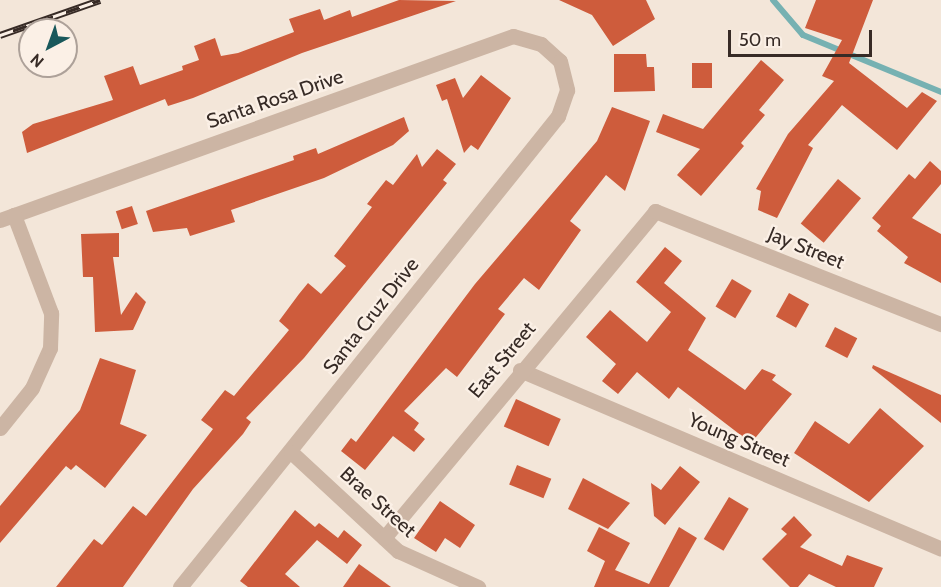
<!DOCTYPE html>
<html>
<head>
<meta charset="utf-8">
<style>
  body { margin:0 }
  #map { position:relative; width:941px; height:587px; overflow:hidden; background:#f3e6d9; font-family:Cabin,sans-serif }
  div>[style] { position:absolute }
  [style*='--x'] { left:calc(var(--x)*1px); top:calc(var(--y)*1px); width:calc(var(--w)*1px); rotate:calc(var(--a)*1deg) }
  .stream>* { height:6px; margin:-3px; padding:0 3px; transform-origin:3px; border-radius:3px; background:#76b1b2 }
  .building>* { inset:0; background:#ce5c3c; transform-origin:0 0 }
  .street>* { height:15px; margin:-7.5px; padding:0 7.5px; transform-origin:7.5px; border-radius:7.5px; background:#ccb5a4 }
  .rail>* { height:7px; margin-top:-3.5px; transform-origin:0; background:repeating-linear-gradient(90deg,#fbf0e6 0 14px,#372b26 0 28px); box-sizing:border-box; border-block:2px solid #372b26 }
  span { translate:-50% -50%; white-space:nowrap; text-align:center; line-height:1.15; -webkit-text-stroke:4.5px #fbf0e6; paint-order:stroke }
  .street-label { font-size:20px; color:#372b26 }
  .north { position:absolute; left:18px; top:18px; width:60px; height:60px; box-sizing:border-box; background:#fbf0e6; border:2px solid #ada199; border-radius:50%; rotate:221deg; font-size:16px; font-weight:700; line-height:24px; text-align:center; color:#372b26 }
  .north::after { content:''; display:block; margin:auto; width:21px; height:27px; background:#19585b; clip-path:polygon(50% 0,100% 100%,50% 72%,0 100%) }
  .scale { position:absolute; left:728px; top:30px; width:144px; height:27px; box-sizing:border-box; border:3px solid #372b26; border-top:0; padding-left:8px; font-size:18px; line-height:21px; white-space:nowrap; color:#372b26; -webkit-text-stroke:4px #fbf0e6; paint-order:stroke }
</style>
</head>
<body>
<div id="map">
  <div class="stream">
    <div style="--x:773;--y:0;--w:46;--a:49.4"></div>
    <div style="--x:803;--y:35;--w:149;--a:22.4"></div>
  </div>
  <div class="building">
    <div style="clip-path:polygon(399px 0,456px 1px,302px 53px,193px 98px,168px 106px,165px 99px,27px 153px,22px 132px,33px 124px,113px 100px,104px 76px,133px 66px,140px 85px,183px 70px,182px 66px,199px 60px,194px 46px,215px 38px,221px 56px,238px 53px,294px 32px,289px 19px,320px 9px,324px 20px,350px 10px,352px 17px)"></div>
    <div style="clip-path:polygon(559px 0,646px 0,655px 19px,613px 46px,592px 15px)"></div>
    <div style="clip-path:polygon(816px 0,873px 0,849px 63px,907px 108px,922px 92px,937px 101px,897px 150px,842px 105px,808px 145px,813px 148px,777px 218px,758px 210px,761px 191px,756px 189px,788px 134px,834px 81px,822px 76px,842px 40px,805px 28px)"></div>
    <div style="clip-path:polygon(614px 54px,646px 54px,647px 67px,654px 67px,655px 91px,614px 92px)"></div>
    <div style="clip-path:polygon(761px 60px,784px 80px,759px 110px,765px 115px,741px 143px,744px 146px,701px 196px,677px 175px,700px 149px,656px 132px,663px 114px,703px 129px)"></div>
    <div style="left:692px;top:63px;width:20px;height:25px"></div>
    <div style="clip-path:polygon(481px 75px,511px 98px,478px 150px,471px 145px,464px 153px,447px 99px,442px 101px,436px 85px,455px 78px,463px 98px)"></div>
    <div style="clip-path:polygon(612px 107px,650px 121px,625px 191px,606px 175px,570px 221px,581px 230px,539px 290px,524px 278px,498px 309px,505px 314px,457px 377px,446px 368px,404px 411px,419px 423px,414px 430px,425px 439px,414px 452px,393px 436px,365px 470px,341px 451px,351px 438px,356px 442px,475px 284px,597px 141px)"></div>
    <div style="clip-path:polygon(404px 117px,409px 131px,393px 145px,324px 178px,231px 210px,235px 222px,190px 236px,187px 228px,153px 232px,146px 211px,294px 160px,293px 156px,316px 148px,318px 154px)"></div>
    <div style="clip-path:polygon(437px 149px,456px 164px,443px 180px,447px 183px,304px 358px,246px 418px,251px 422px,243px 434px,193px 489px,123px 587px,56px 587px,94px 539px,102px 545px,133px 506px,146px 516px,213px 429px,201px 420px,225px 390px,234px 396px,289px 330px,279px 321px,299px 294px,308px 283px,321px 294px,346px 266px,334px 256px,372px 207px,367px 204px,386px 180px,393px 185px,417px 154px,422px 167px)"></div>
    <div style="clip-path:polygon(930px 161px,941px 171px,941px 184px,912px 218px,941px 234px,941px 283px,904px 263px,908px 257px,877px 231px,881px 226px,872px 218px,909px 174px,915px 179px)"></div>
    <div style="left:838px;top:179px;width:30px;height:58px;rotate:40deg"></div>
    <div style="left:132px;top:206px;width:19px;height:17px;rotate:72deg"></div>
    <div style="clip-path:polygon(119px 233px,119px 257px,113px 257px,121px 315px,136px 292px,146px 302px,133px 330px,95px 332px,93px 277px,83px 277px,81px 234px)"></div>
    <div style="clip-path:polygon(665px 247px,682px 261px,664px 283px,706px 318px,688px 350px,745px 390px,762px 369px,776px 375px,772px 380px,792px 394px,751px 443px,678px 387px,669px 399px,637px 372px,618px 394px,602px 381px,616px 364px,586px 337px,610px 310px,647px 342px,671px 312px,636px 282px)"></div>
    <div style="left:732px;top:279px;width:23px;height:32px;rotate:31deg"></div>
    <div style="left:789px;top:293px;width:23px;height:27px;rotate:29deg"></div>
    <div style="left:835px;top:327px;width:25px;height:22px;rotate:27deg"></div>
    <div style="clip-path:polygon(100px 358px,136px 370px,120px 424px,147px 435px,105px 488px,76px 465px,71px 470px,66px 466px,0 543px,0 506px,80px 410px)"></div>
    <div style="clip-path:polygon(873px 365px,941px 395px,941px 423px,872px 368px)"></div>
    <div style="left:516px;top:399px;width:49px;height:30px;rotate:24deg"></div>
    <div style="clip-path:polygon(880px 408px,924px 446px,869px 502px,794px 453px,815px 421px,849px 444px)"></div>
    <div style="left:517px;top:465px;width:37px;height:21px;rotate:22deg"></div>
    <div style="clip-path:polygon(680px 466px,700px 482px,665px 525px,654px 516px,651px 483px,661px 490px)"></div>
    <div style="clip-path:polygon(583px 478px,630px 503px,608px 529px,568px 509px)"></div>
    <div style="left:729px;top:497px;width:23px;height:49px;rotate:31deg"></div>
    <div style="clip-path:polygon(440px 501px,475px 525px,460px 548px,445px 538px,436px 552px,414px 538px)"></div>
    <div style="clip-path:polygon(295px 510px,315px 527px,319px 523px,338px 538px,344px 530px,362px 545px,347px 564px,317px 540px,285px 574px,300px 587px,248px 587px,240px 581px)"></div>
    <div style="clip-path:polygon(794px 516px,812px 535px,800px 547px,842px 566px,847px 555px,883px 568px,874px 587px,836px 587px,809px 574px,798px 587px,790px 587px,762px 559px,787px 534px,781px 529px)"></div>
    <div style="clip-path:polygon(599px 527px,630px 543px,615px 570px,649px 584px,679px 527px,697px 538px,669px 587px,594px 587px,605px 561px,587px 551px)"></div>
    <div style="clip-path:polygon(359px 564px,391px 587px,343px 587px)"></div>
  </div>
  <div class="street">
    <div style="--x:0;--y:220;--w:545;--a:-19.73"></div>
    <div style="--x:513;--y:36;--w:29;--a:16"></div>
    <div style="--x:541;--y:44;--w:25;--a:42"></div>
    <div style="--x:560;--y:61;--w:30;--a:76"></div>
    <div style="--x:567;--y:90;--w:28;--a:109"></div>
    <div style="--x:558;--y:116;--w:604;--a:128.75"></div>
    <div style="--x:520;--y:370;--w:457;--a:23"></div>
    <div style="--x:0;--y:428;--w:51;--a:-51.3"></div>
    <div style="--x:32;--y:388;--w:44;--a:-65.8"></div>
    <div style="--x:50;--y:348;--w:35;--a:-88"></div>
    <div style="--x:51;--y:313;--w:105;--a:-110.7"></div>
    <div style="--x:291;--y:452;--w:146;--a:42.8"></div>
    <div style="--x:398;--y:551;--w:88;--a:24.2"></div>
    <div style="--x:384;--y:538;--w:425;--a:-50.3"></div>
    <div style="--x:655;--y:211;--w:308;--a:21.6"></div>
  </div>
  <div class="rail">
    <div style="--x:0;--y:35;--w:106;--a:-19.3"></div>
  </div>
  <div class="street-label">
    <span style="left:275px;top:99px;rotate:-19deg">Santa Rosa Drive</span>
    <span style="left:806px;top:248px;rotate:22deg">Jay Street</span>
    <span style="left:371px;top:316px;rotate:-52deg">Santa Cruz Drive</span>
    <span style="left:502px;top:360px;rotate:-50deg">East Street</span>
    <span style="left:739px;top:440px;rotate:23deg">Young Street</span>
    <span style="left:378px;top:502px;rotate:42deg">Brae Street</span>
  </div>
  <div class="north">N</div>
  <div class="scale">50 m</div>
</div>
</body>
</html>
